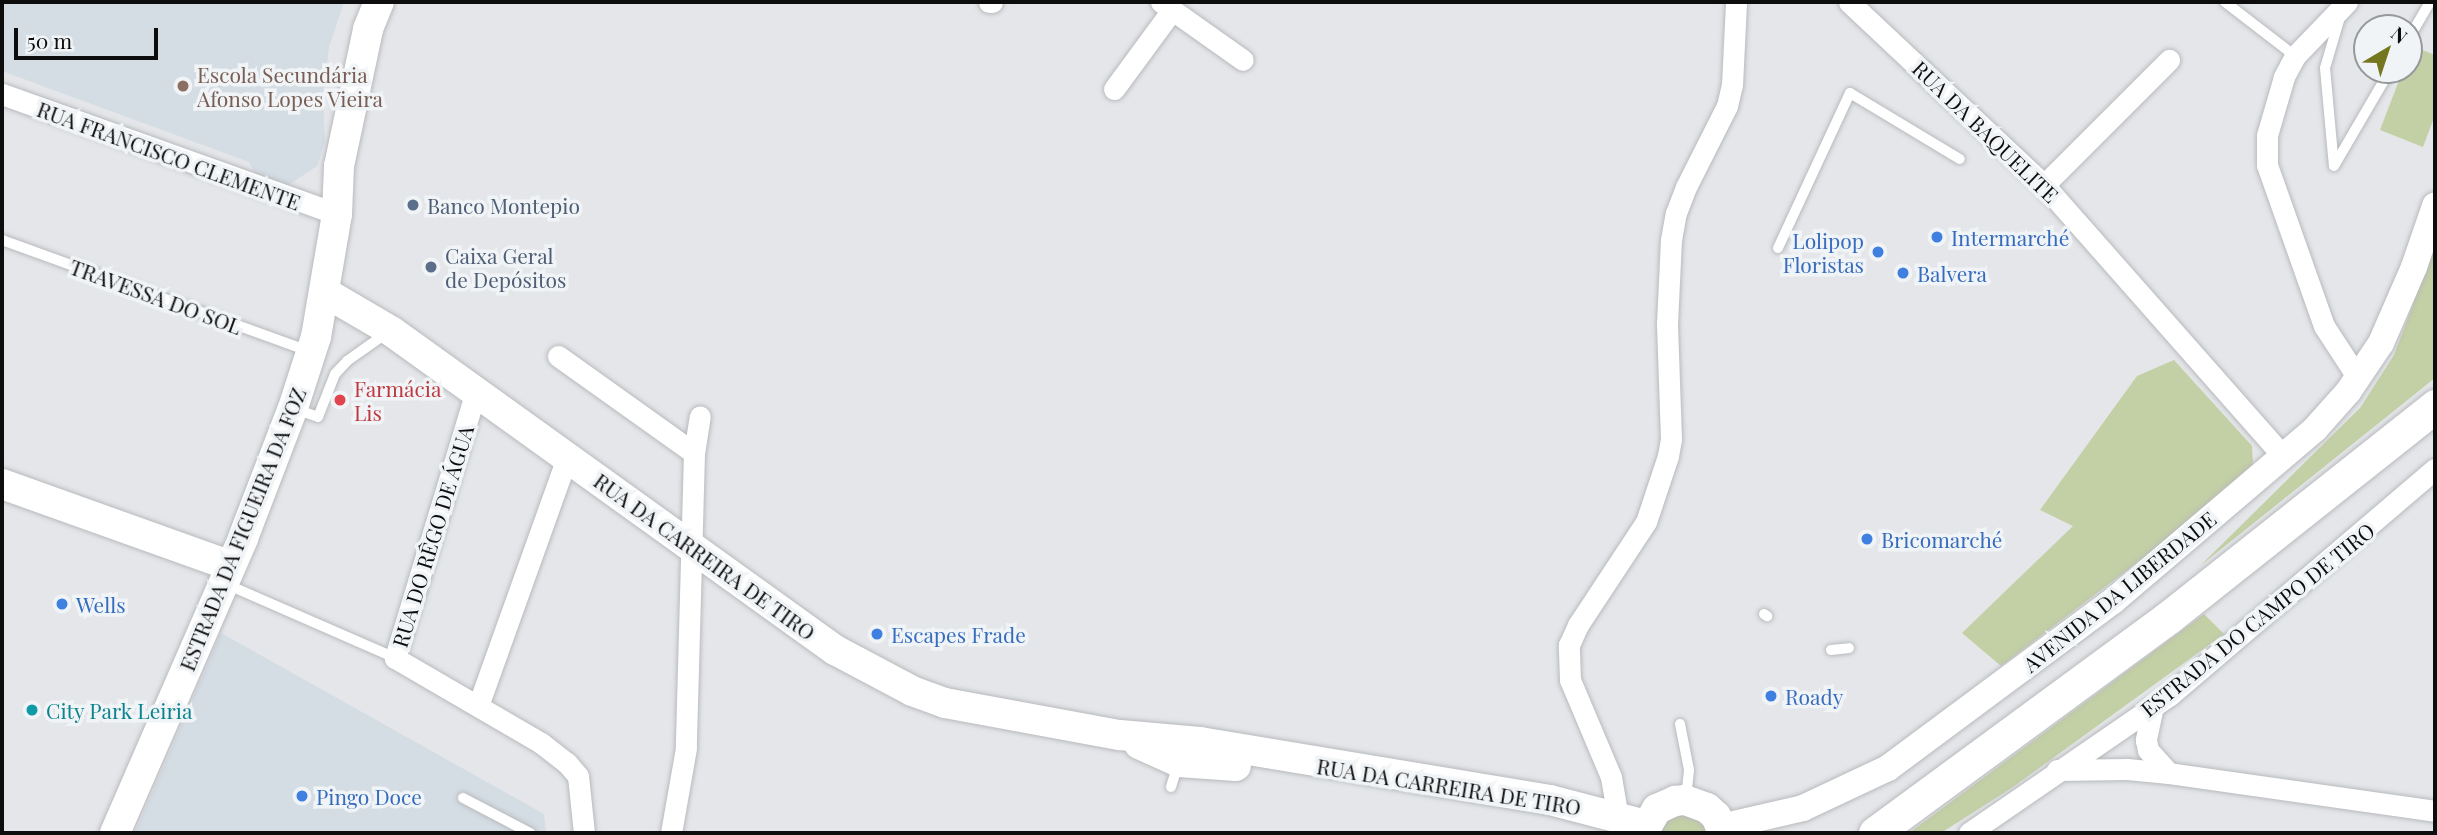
<!DOCTYPE html>
<html>
<head>
<meta charset="utf-8">
<style>
  body { margin:0 }
  #map { position:relative; width:2437px; height:835px; overflow:hidden; background:#e4e6e9; font-family:"Playfair Display",serif }
  div>[style] { position:absolute }
  [style*='--x'] { left:calc(var(--x)*1px); top:calc(var(--y)*1px); width:calc(var(--w)*1px); rotate:calc(var(--a)*1deg) }
  .built>* { inset:0; background:#d4dce4 }
  .green>* { inset:0; background:#c3cfa5 }
  .roads { filter:drop-shadow(0 0 2px #b8babd) drop-shadow(0 0 2px #b8babd) }
  .service>* { height:10px; margin:-5px; padding:0 5px; transform-origin:5px; border-radius:5px; background:#fff }
  .minor>* { height:21px; margin:-10.5px; padding:0 10.5px; transform-origin:10.5px; border-radius:10.5px; background:#fff }
  .tertiary>* { height:26px; margin:-13px; padding:0 13px; transform-origin:13px; border-radius:13px; background:#fff }
  .secondary>* { height:30px; margin:-15px; padding:0 15px; transform-origin:15px; border-radius:15px; background:#fff }
  .primary>* { height:33px; margin:-16.5px; padding:0 16.5px; transform-origin:16.5px; border-radius:16.5px; background:#fff }
  .dots>* { width:19px; height:19px; translate:-50% -50%; box-sizing:border-box; border:4px solid #f1f4f6; border-radius:50% }
  span { translate:-50% -50%; white-space:nowrap; text-align:center; line-height:1.15; -webkit-text-stroke:7px #f1f4f6; paint-order:stroke }
  .education-label { font-size:21px; color:#785e54 }
  .left { translate:0 -50%; text-align:left }
  .street-label { font-size:21px; color:#0d0d0e }
  .service-label { font-size:21px; color:#4e5e75 }
  .shop-label { font-size:21px; color:#366cbe }
  .right { translate:-100% -50%; text-align:right }
  .health-label { font-size:21px; color:#be3a42 }
  .culture-label { font-size:21px; color:#0d838f }
  .frame { position:absolute; inset:0; border:4px solid #0d0d0e; pointer-events:none }
  .north { position:absolute; left:2353px; top:14px; width:70px; height:70px; box-sizing:border-box; background:#f1f4f6; border:2px solid #969899; border-radius:50%; rotate:39deg; font-size:19px; font-weight:700; line-height:28px; text-align:center; color:#0d0d0e }
  .north::after { content:''; display:block; margin:auto; width:24px; height:32px; background:#74771f; clip-path:polygon(50% 0,100% 100%,50% 72%,0 100%) }
  .scale { position:absolute; left:14px; top:28px; width:144px; height:32px; box-sizing:border-box; border:4px solid #0d0d0e; border-top:0; padding-left:9px; font-size:21px; line-height:24px; white-space:nowrap; color:#0d0d0e; -webkit-text-stroke:5px #f1f4f6; paint-order:stroke }
</style>
</head>
<body>
<div id="map">
  <div class="built">
    <div style="clip-path:polygon(2px 2px,344px 2px,329px 47px,323px 101px,325px 142px,317px 166px,290px 184px,278px 183px,257px 176px,249px 162px,2px 71px)"></div>
    <div style="clip-path:polygon(221px 633px,544px 814px,546px 833px,135px 833px)"></div>
  </div>
  <div class="green">
    <div style="clip-path:polygon(2412px 46px,2435px 55px,2435px 115px,2423px 147px,2380px 130px,2403px 70px,2409px 70px)"></div>
    <div style="clip-path:polygon(2435px 246px,2435px 378px,2200px 566px,2360px 408px,2394px 355px)"></div>
    <div style="clip-path:polygon(2174px 360px,2252px 446px,2253px 464px,2189px 523px,2001px 666px,1962px 633px,2073px 526px,2040px 510px,2137px 376px)"></div>
    <div style="clip-path:polygon(2204px 614px,2224px 634px,2013px 787px,1941px 833px,1909px 833px)"></div>
    <div style="clip-path:polygon(1676px 814px,1700px 814px,1710px 833px,1658px 833px,1668px 818px)"></div>
  </div>
  <div class="roads">
    <div class="service">
      <div style="--x:2225;--y:2;--w:88;--a:37.6"></div>
      <div style="--x:2340;--y:17;--w:53;--a:106.4"></div>
      <div style="--x:2325;--y:68;--w:98;--a:84.8"></div>
      <div style="--x:2334;--y:166;--w:111;--a:-59.7"></div>
      <div style="--x:2409;--y:38;--w:42;--a:-59.7"></div>
      <div style="--x:2;--y:240;--w:326;--a:19.9"></div>
      <div style="--x:1778;--y:248;--w:171;--a:-65.1"></div>
      <div style="--x:1850;--y:93;--w:128;--a:31"></div>
      <div style="--x:295;--y:409;--w:24;--a:19"></div>
      <div style="--x:318;--y:417;--w:46;--a:-68.4"></div>
      <div style="--x:335;--y:374;--w:18;--a:-47"></div>
      <div style="--x:347;--y:361;--w:50;--a:-35.3"></div>
      <div style="--x:226;--y:584;--w:184;--a:23.6"></div>
      <div style="--x:1764;--y:614;--w:4;--a:34"></div>
      <div style="--x:1831;--y:650;--w:18;--a:-6"></div>
      <div style="--x:1680;--y:724;--w:47;--a:78.9"></div>
      <div style="--x:1689;--y:770;--w:28;--a:96"></div>
      <div style="--x:1171;--y:787;--w:24;--a:-73"></div>
      <div style="--x:463;--y:798;--w:76;--a:27.6"></div>
    </div>
    <div class="minor">
      <div style="--x:989;--y:2;--w:3;--a:0"></div>
      <div style="--x:1161;--y:2;--w:100;--a:35.3"></div>
      <div style="--x:1849;--y:2;--w:267;--a:43.2"></div>
      <div style="--x:2044;--y:185;--w:361;--a:48.6"></div>
      <div style="--x:2347;--y:2;--w:75;--a:133.9"></div>
      <div style="--x:2295;--y:56;--w:24;--a:118"></div>
      <div style="--x:2284;--y:77;--w:60;--a:106.3"></div>
      <div style="--x:2267;--y:135;--w:30;--a:90"></div>
      <div style="--x:2267;--y:165;--w:171;--a:70.5"></div>
      <div style="--x:2324;--y:326;--w:62;--a:56.8"></div>
      <div style="--x:1114;--y:89;--w:98;--a:-53.7"></div>
      <div style="--x:2;--y:94;--w:356;--a:19.7"></div>
      <div style="--x:2044;--y:185;--w:177;--a:-45"></div>
      <div style="--x:558;--y:356;--w:167;--a:35.5"></div>
      <div style="--x:694;--y:453;--w:295;--a:91.6"></div>
      <div style="--x:686;--y:748;--w:86;--a:100"></div>
      <div style="--x:476;--y:391;--w:279;--a:106.9"></div>
      <div style="--x:395;--y:658;--w:169;--a:30.2"></div>
      <div style="--x:541;--y:743;--w:33;--a:38"></div>
      <div style="--x:567;--y:763;--w:17;--a:50"></div>
      <div style="--x:578;--y:776;--w:57;--a:84"></div>
      <div style="--x:694;--y:453;--w:37;--a:-81"></div>
      <div style="--x:478;--y:706;--w:264;--a:-70.3"></div>
      <div style="--x:2153;--y:706;--w:35;--a:102"></div>
      <div style="--x:2146;--y:740;--w:10;--a:79"></div>
      <div style="--x:2148;--y:750;--w:31;--a:48"></div>
      <div style="--x:2057;--y:770;--w:70;--a:-0.8"></div>
      <div style="--x:2127;--y:769;--w:42;--a:5.4"></div>
      <div style="--x:2169;--y:773;--w:269;--a:8.1"></div>
      <div style="--x:1618;--y:818;--w:42;--a:-99.7"></div>
      <div style="--x:1611;--y:777;--w:105;--a:-112.9"></div>
      <div style="--x:1570;--y:680;--w:35;--a:-92"></div>
      <div style="--x:1569;--y:645;--w:22;--a:-66"></div>
      <div style="--x:1578;--y:625;--w:123;--a:-56.6"></div>
      <div style="--x:1646;--y:522;--w:70;--a:-71.6"></div>
      <div style="--x:1668;--y:456;--w:17;--a:-80"></div>
      <div style="--x:1671;--y:439;--w:115;--a:-92"></div>
      <div style="--x:1667;--y:324;--w:84;--a:-87.3"></div>
      <div style="--x:1671;--y:240;--w:27;--a:-80"></div>
      <div style="--x:1676;--y:213;--w:28;--a:-69"></div>
      <div style="--x:1686;--y:187;--w:91;--a:-63.2"></div>
      <div style="--x:1727;--y:106;--w:22;--a:-77"></div>
      <div style="--x:1732;--y:85;--w:83;--a:-87.2"></div>
      <div style="--x:1969;--y:833;--w:244;--a:-34.5"></div>
      <div style="--x:2170;--y:695;--w:348;--a:-40.5"></div>
    </div>
    <div class="tertiary">
      <div style="--x:1721;--y:827;--w:84;--a:-13"></div>
      <div style="--x:1803;--y:808;--w:94;--a:-25.2"></div>
      <div style="--x:1888;--y:768;--w:280;--a:-36.6"></div>
      <div style="--x:2113;--y:601;--w:265;--a:-40.4"></div>
      <div style="--x:2315;--y:429;--w:50;--a:-48.3"></div>
      <div style="--x:2348;--y:392;--w:59;--a:-56"></div>
      <div style="--x:2381;--y:343;--w:83;--a:-66.5"></div>
      <div style="--x:2414;--y:267;--w:65;--a:-71"></div>
    </div>
    <div class="secondary">
      <div style="--x:326;--y:293;--w:75;--a:30.3"></div>
      <div style="--x:391;--y:331;--w:547;--a:35.7"></div>
      <div style="--x:835;--y:650;--w:87;--a:28"></div>
      <div style="--x:912;--y:691;--w:35;--a:20"></div>
      <div style="--x:945;--y:703;--w:178;--a:10.4"></div>
      <div style="--x:1120;--y:735;--w:80;--a:5"></div>
      <div style="--x:1200;--y:742;--w:355;--a:9.4"></div>
      <div style="--x:1550;--y:800;--w:99;--a:14.6"></div>
      <div style="--x:2;--y:484;--w:243;--a:19.7"></div>
      <div style="--x:1139;--y:744;--w:44;--a:24.2"></div>
      <div style="--x:1179;--y:762;--w:57;--a:4"></div>
      <div style="--x:115;--y:833;--w:322;--a:-66.5"></div>
      <div style="--x:243;--y:538;--w:139;--a:-69"></div>
      <div style="--x:293;--y:408;--w:75;--a:-72.1"></div>
      <div style="--x:316;--y:337;--w:125;--a:-80.3"></div>
      <div style="--x:337;--y:214;--w:48;--a:-87.6"></div>
      <div style="--x:339;--y:166;--w:140;--a:-78"></div>
      <div style="--x:368;--y:29;--w:29;--a:-68"></div>
      <div style="--x:1643;--y:833;--w:28;--a:-60"></div>
      <div style="--x:1657;--y:809;--w:20;--a:-24"></div>
      <div style="--x:1675;--y:801;--w:10;--a:-6"></div>
      <div style="--x:1685;--y:800;--w:23;--a:20"></div>
      <div style="--x:1707;--y:808;--w:12;--a:42"></div>
      <div style="--x:1716;--y:816;--w:18;--a:68"></div>
    </div>
    <div class="primary">
      <div style="--x:1875;--y:833;--w:365;--a:-36.3"></div>
      <div style="--x:2169;--y:617;--w:340;--a:-38.4"></div>
    </div>
  </div>
  <div class="dots">
    <div style="left:183px;top:86px;background:#8d6e63"></div>
    <div style="left:413px;top:205px;background:#5c6f8a"></div>
    <div style="left:1937px;top:237px;background:#3f7fe0"></div>
    <div style="left:1878px;top:252px;background:#3f7fe0"></div>
    <div style="left:431px;top:267px;background:#5c6f8a"></div>
    <div style="left:1903px;top:273px;background:#3f7fe0"></div>
    <div style="left:340px;top:400px;background:#e0444e"></div>
    <div style="left:1867px;top:539px;background:#3f7fe0"></div>
    <div style="left:62px;top:604px;background:#3f7fe0"></div>
    <div style="left:877px;top:634px;background:#3f7fe0"></div>
    <div style="left:1771px;top:696px;background:#3f7fe0"></div>
    <div style="left:32px;top:710px;background:#0f9aa8"></div>
    <div style="left:302px;top:796px;background:#3f7fe0"></div>
  </div>
  <div class="education-label">
    <span class="left" style="left:197px;top:86px">Escola Secundária<br>Afonso Lopes Vieira</span>
  </div>
  <div class="street-label">
    <span style="left:1986px;top:131px;rotate:44deg">RUA DA BAQUELITE</span>
    <span style="left:169px;top:155px;rotate:20deg">RUA FRANCISCO CLEMENTE</span>
    <span style="left:156px;top:296px;rotate:20deg">TRAVESSA DO SOL</span>
    <span style="left:242px;top:529px;rotate:-68deg">ESTRADA DA FIGUEIRA DA FOZ</span>
    <span style="left:432px;top:536px;rotate:-73deg">RUA DO RÊGO DE ÁGUA</span>
    <span style="left:705px;top:556px;rotate:36deg">RUA DA CARREIRA DE TIRO</span>
    <span style="left:2119px;top:591px;rotate:-39deg">AVENIDA DA LIBERDADE</span>
    <span style="left:2257px;top:619px;rotate:-39deg">ESTRADA DO CAMPO DE TIRO</span>
    <span style="left:1449px;top:786px;rotate:9deg">RUA DA CARREIRA DE TIRO</span>
  </div>
  <div class="service-label">
    <span class="left" style="left:427px;top:205px">Banco Montepio</span>
    <span class="left" style="left:445px;top:267px">Caixa Geral<br>de Depósitos</span>
  </div>
  <div class="shop-label">
    <span class="left" style="left:1951px;top:237px">Intermarché</span>
    <span class="right" style="left:1864px;top:252px">Lolipop<br>Floristas</span>
    <span class="left" style="left:1917px;top:273px">Balvera</span>
    <span class="left" style="left:1881px;top:539px">Bricomarché</span>
    <span class="left" style="left:76px;top:604px">Wells</span>
    <span class="left" style="left:891px;top:634px">Escapes Frade</span>
    <span class="left" style="left:1785px;top:696px">Roady</span>
    <span class="left" style="left:316px;top:796px">Pingo Doce</span>
  </div>
  <div class="health-label">
    <span class="left" style="left:354px;top:400px">Farmácia<br>Lis</span>
  </div>
  <div class="culture-label">
    <span class="left" style="left:46px;top:710px">City Park Leiria</span>
  </div>
  <div class="frame"></div>
  <div class="north">N</div>
  <div class="scale">50 m</div>
</div>
</body>
</html>
